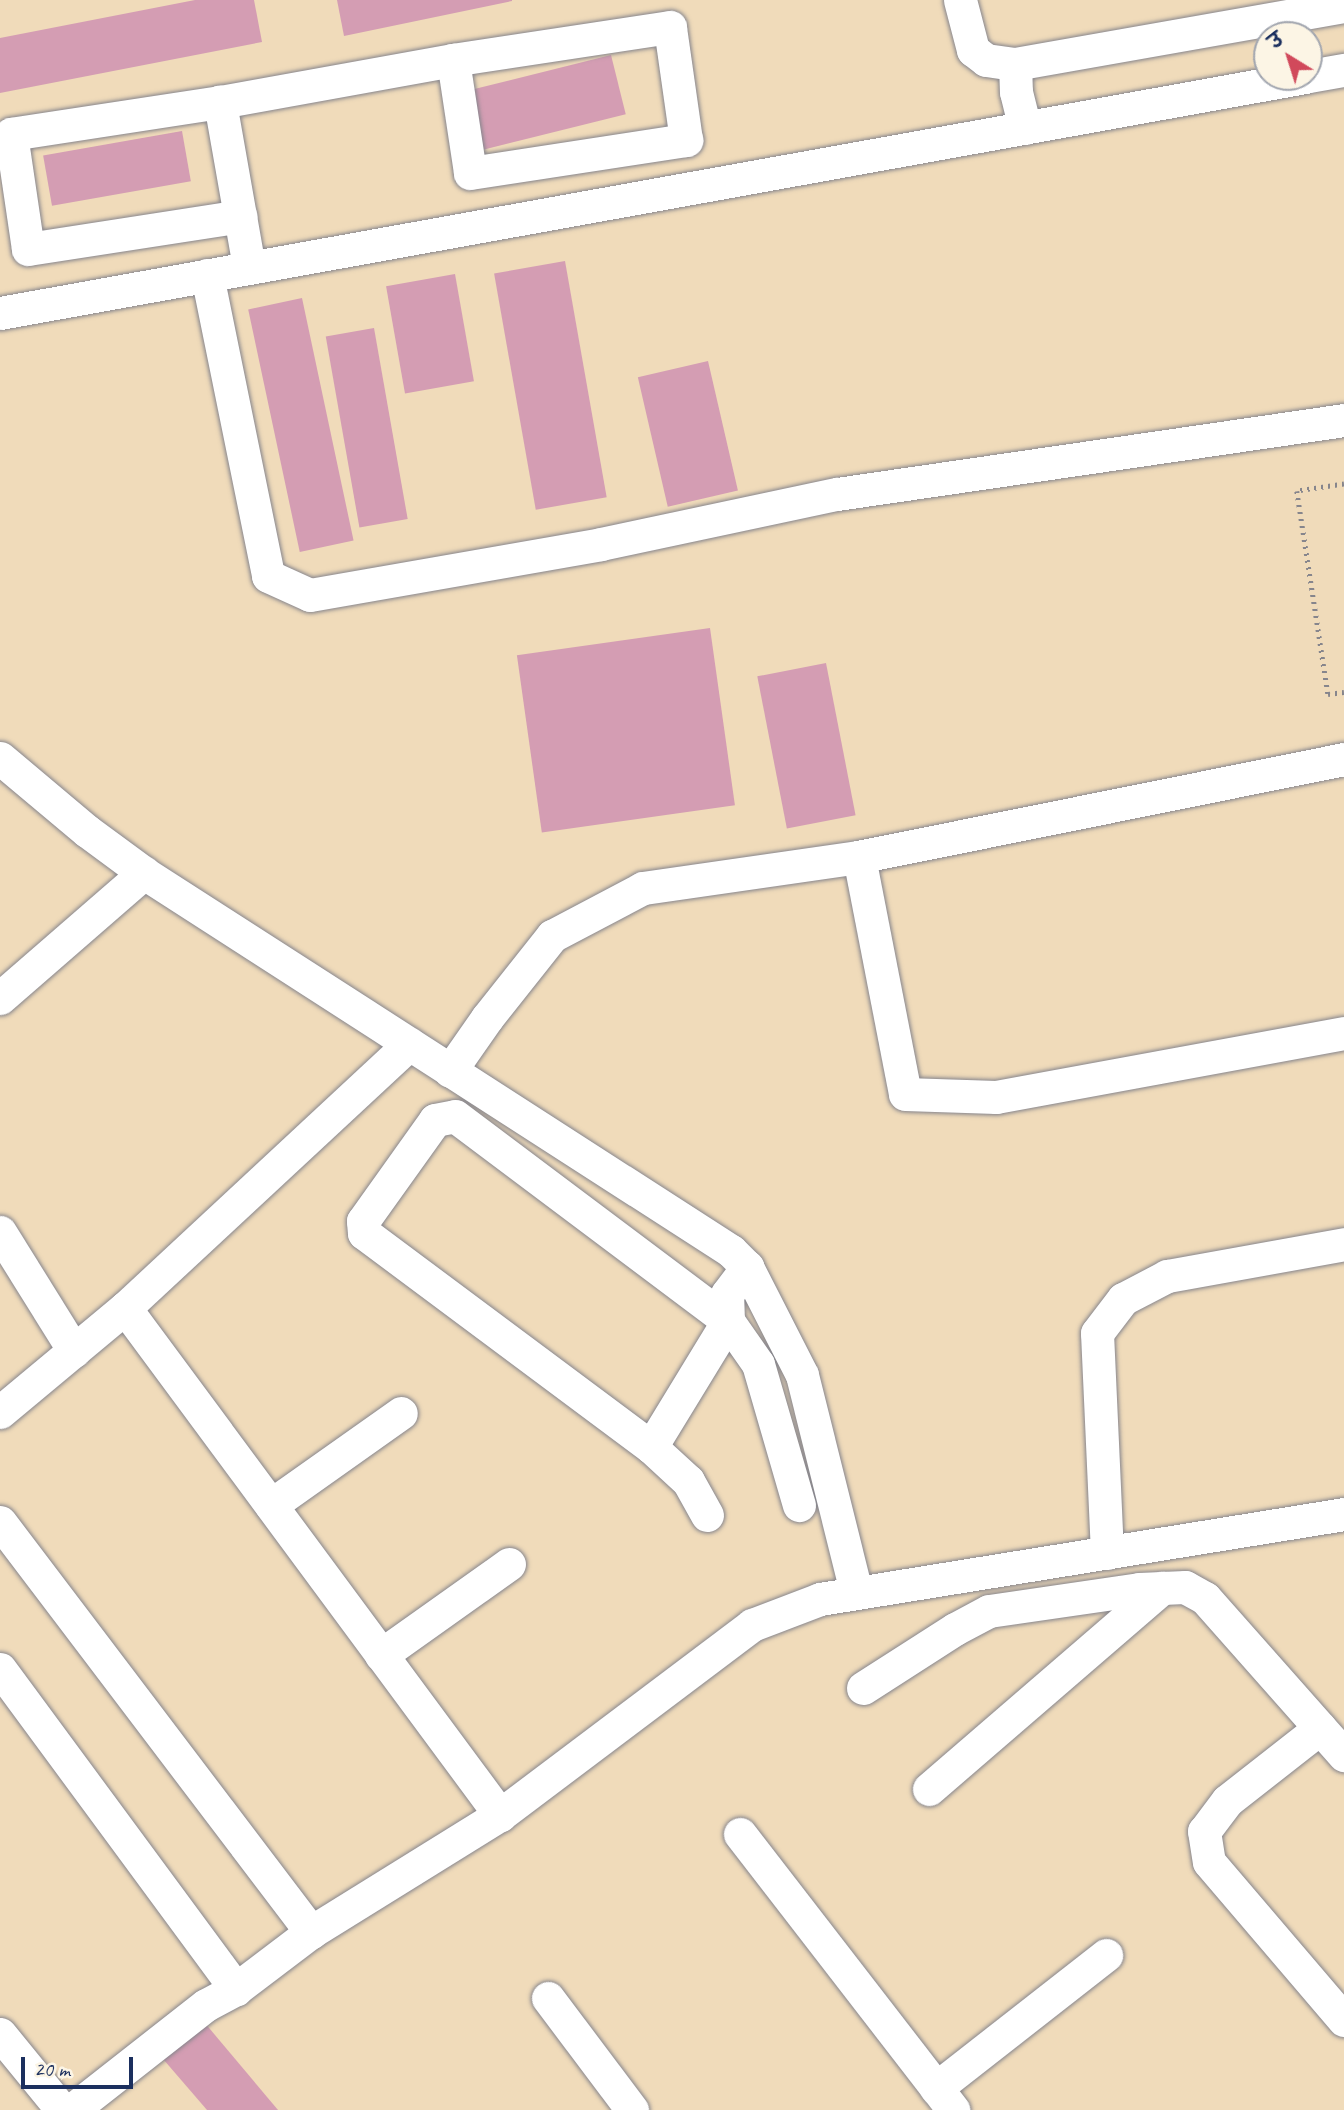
<!DOCTYPE html>
<html>
<head>
<meta charset="utf-8">
<style>
  body { margin:0 }
  #map { position:relative; width:1344px; height:2110px; overflow:hidden; background:#f0dbba; font-family:Caveat,"Playpen Sans Deva",sans-serif }
  div>[style] { position:absolute }
  [style*='--x'] { left:calc(var(--x)*1px); top:calc(var(--y)*1px); width:calc(var(--w)*1px); rotate:calc(var(--a)*1deg) }
  .building>* { inset:0; background:#d49db3; transform-origin:0 0 }
  .path>* { height:4.5px; margin-top:-2.25px; transform-origin:0; background:repeating-linear-gradient(90deg,#86858c 0 2px,transparent 0 7px) }
  .roads { filter:drop-shadow(0 0 2px #86858c) drop-shadow(0 0 2px #86858c) }
  .street>* { height:33px; margin:-16.5px; padding:0 16.5px; transform-origin:16.5px; border-radius:16.5px; background:#fff }
  span { translate:-50% -50%; white-space:nowrap; text-align:center; line-height:1.15; -webkit-text-stroke:5px #fcf5e5; paint-order:stroke }
  .north { position:absolute; left:1253px; top:21px; width:70px; height:70px; box-sizing:border-box; background:#fcf5e5; border:2px solid #a2a6af; border-radius:50%; rotate:322deg; font-size:19px; font-weight:700; line-height:28px; text-align:center; color:#1b2f5e }
  .north::after { content:''; display:block; margin:auto; width:24px; height:32px; background:#d1495b; clip-path:polygon(50% 0,100% 100%,50% 72%,0 100%) }
  .scale { position:absolute; left:21px; top:2057px; width:112px; height:32px; box-sizing:border-box; border:4px solid #1b2f5e; border-top:0; padding-left:9px; font-size:21px; line-height:24px; white-space:nowrap; color:#1b2f5e; -webkit-text-stroke:5px #fcf5e5; paint-order:stroke }
</style>
</head>
<body>
<div id="map">
  <div class="building">
    <div style="clip-path:polygon(195px 0,254px 0,262px 42px,0 93px,0 38px)"></div>
    <div style="clip-path:polygon(337px 0,512px 0,512px 1px,344px 36px)"></div>
    <div style="left:611px;top:55px;width:61px;height:146px;rotate:76deg"></div>
    <div style="left:182px;top:131px;width:51px;height:141px;rotate:80deg"></div>
    <div style="left:565px;top:261px;width:240px;height:72px;rotate:80deg"></div>
    <div style="left:455px;top:274px;width:109px;height:70px;rotate:80deg"></div>
    <div style="left:302px;top:298px;width:248px;height:55px;rotate:78deg"></div>
    <div style="left:374px;top:328px;width:194px;height:49px;rotate:80deg"></div>
    <div style="left:708px;top:361px;width:133px;height:72px;rotate:77deg"></div>
    <div style="left:710px;top:628px;width:179px;height:195px;rotate:82deg"></div>
    <div style="left:826px;top:663px;width:155px;height:70px;rotate:79deg"></div>
    <div style="clip-path:polygon(199px 2016px,278px 2110px,207px 2110px,157px 2052px)"></div>
  </div>
  <div class="path">
    <div style="--x:1344;--y:484;--w:48;--a:171.5"></div>
    <div style="--x:1297;--y:491;--w:205;--a:81.3"></div>
    <div style="--x:1328;--y:694;--w:16;--a:-7"></div>
  </div>
  <div class="roads">
    <div class="street">
      <div style="--x:960;--y:0;--w:52;--a:75.4"></div>
      <div style="--x:973;--y:50;--w:16;--a:38"></div>
      <div style="--x:986;--y:60;--w:29;--a:8"></div>
      <div style="--x:1015;--y:64;--w:28;--a:88"></div>
      <div style="--x:1016;--y:92;--w:37;--a:76"></div>
      <div style="--x:1015;--y:64;--w:334;--a:-10"></div>
      <div style="--x:1309;--y:76;--w:36;--a:-10"></div>
      <div style="--x:220;--y:102;--w:211;--a:171.3"></div>
      <div style="--x:11;--y:134;--w:116;--a:81.6"></div>
      <div style="--x:28;--y:249;--w:215;--a:-8.8"></div>
      <div style="--x:249;--y:267;--w:168;--a:-100"></div>
      <div style="--x:220;--y:102;--w:237;--a:-10.2"></div>
      <div style="--x:453;--y:60;--w:114;--a:81.4"></div>
      <div style="--x:470;--y:173;--w:219;--a:-8.7"></div>
      <div style="--x:686;--y:140;--w:114;--a:-98.1"></div>
      <div style="--x:670;--y:27;--w:219;--a:171.4"></div>
      <div style="--x:207;--y:275;--w:307;--a:78.5"></div>
      <div style="--x:268;--y:576;--w:46;--a:24.3"></div>
      <div style="--x:310;--y:595;--w:295;--a:-9.9"></div>
      <div style="--x:601;--y:544;--w:241;--a:-12"></div>
      <div style="--x:837;--y:494;--w:512;--a:-8.3"></div>
      <div style="--x:0;--y:313;--w:1326;--a:-10.25"></div>
      <div style="--x:0;--y:758;--w:114;--a:40"></div>
      <div style="--x:87;--y:831;--w:71;--a:36.4"></div>
      <div style="--x:144;--y:873;--w:698;--a:32.78"></div>
      <div style="--x:731;--y:1251;--w:23;--a:45"></div>
      <div style="--x:747;--y:1267;--w:121;--a:63"></div>
      <div style="--x:802;--y:1375;--w:224;--a:76"></div>
      <div style="--x:1344;--y:759;--w:495;--a:168.6"></div>
      <div style="--x:859;--y:857;--w:241;--a:79"></div>
      <div style="--x:905;--y:1094;--w:91;--a:1.9"></div>
      <div style="--x:996;--y:1097;--w:354;--a:-10.4"></div>
      <div style="--x:0;--y:998;--w:191;--a:-41"></div>
      <div style="--x:450;--y:1071;--w:65;--a:-55.1"></div>
      <div style="--x:487;--y:1018;--w:105;--a:-51.6"></div>
      <div style="--x:552;--y:936;--w:103;--a:-27.8"></div>
      <div style="--x:643;--y:888;--w:218;--a:-8.2"></div>
      <div style="--x:0;--y:1232;--w:140;--a:58.1"></div>
      <div style="--x:125;--y:1308;--w:631;--a:53.51"></div>
      <div style="--x:0;--y:1412;--w:163;--a:-39.8"></div>
      <div style="--x:125;--y:1308;--w:388;--a:-42.9"></div>
      <div style="--x:651;--y:1447;--w:148;--a:-58.6"></div>
      <div style="--x:728;--y:1321;--w:27;--a:-92"></div>
      <div style="--x:727;--y:1294;--w:34;--a:-53"></div>
      <div style="--x:271;--y:1505;--w:159;--a:-35.3"></div>
      <div style="--x:707;--y:1515;--w:39;--a:-119"></div>
      <div style="--x:688;--y:1481;--w:50;--a:-137.4"></div>
      <div style="--x:651;--y:1447;--w:358;--a:-143.3"></div>
      <div style="--x:364;--y:1233;--w:12;--a:-95"></div>
      <div style="--x:363;--y:1221;--w:124;--a:-54.5"></div>
      <div style="--x:435;--y:1120;--w:20;--a:-11"></div>
      <div style="--x:455;--y:1116;--w:341;--a:36.9"></div>
      <div style="--x:728;--y:1321;--w:52;--a:55.1"></div>
      <div style="--x:758;--y:1364;--w:147;--a:73.8"></div>
      <div style="--x:0;--y:1522;--w:515;--a:52.82"></div>
      <div style="--x:1107;--y:1553;--w:220;--a:-92.6"></div>
      <div style="--x:1097;--y:1333;--w:43;--a:-52.6"></div>
      <div style="--x:1123;--y:1299;--w:50;--a:-27.6"></div>
      <div style="--x:1167;--y:1276;--w:180;--a:-10.2"></div>
      <div style="--x:381;--y:1655;--w:157;--a:-35.4"></div>
      <div style="--x:0;--y:1669;--w:398;--a:53.6"></div>
      <div style="--x:863;--y:1688;--w:109;--a:-32.7"></div>
      <div style="--x:955;--y:1629;--w:38;--a:-28"></div>
      <div style="--x:989;--y:1611;--w:152;--a:-8.3"></div>
      <div style="--x:1139;--y:1589;--w:46;--a:-2.5"></div>
      <div style="--x:1185;--y:1587;--w:23;--a:29"></div>
      <div style="--x:1205;--y:1598;--w:210;--a:48.5"></div>
      <div style="--x:1320;--y:1728;--w:118;--a:141.9"></div>
      <div style="--x:1227;--y:1801;--w:38;--a:127"></div>
      <div style="--x:1204;--y:1831;--w:31;--a:81"></div>
      <div style="--x:1209;--y:1862;--w:208;--a:49.5"></div>
      <div style="--x:929;--y:1789;--w:308;--a:-40.8"></div>
      <div style="--x:740;--y:1834;--w:349;--a:52.3"></div>
      <div style="--x:548;--y:1998;--w:140;--a:53.1"></div>
      <div style="--x:0;--y:2034;--w:98;--a:50.8"></div>
      <div style="--x:936;--y:2088;--w:216;--a:-38"></div>
      <div style="--x:72;--y:2110;--w:170;--a:-38.1"></div>
      <div style="--x:206;--y:2005;--w:34;--a:-28"></div>
      <div style="--x:236;--y:1989;--w:94;--a:-37.2"></div>
      <div style="--x:311;--y:1932;--w:222;--a:-31.8"></div>
      <div style="--x:500;--y:1815;--w:316;--a:-37"></div>
      <div style="--x:752;--y:1625;--w:73;--a:-20.9"></div>
      <div style="--x:820;--y:1599;--w:531;--a:-9.21"></div>
    </div>
  </div>
  <div class="north">उ</div>
  <div class="scale">20 m</div>
</div>
</body>
</html>
